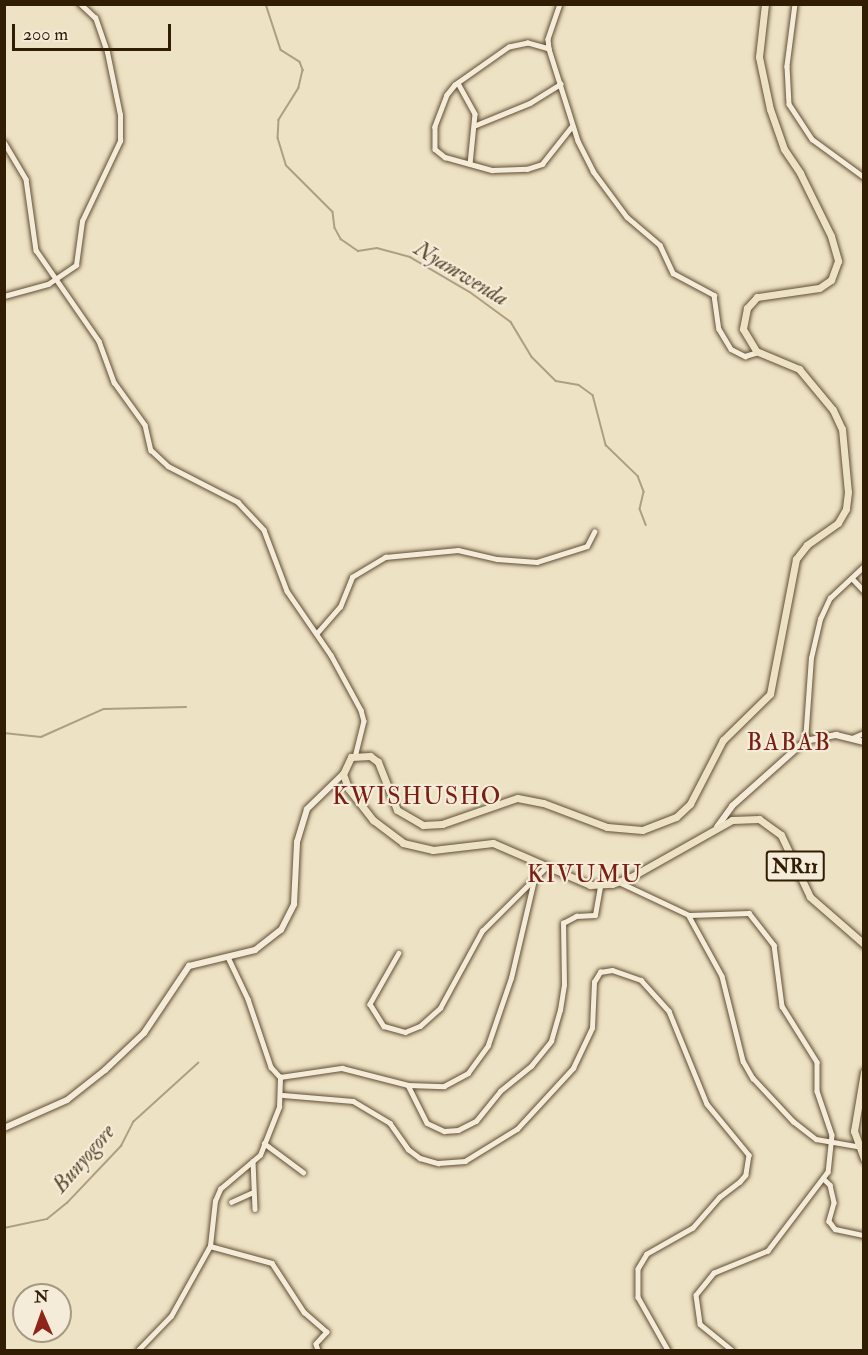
<!DOCTYPE html>
<html>
<head>
<meta charset="utf-8">
<style>
  body { margin:0 }
  #map { position:relative; width:868px; height:1355px; overflow:hidden; background:#eee2c4; font-family:"IM FELL Double Pica",serif }
  div>[style] { position:absolute }
  [style*='--x'] { left:calc(var(--x)*1px); top:calc(var(--y)*1px); width:calc(var(--w)*1px); rotate:calc(var(--a)*1deg) }
  .stream>* { height:1.5px; margin:-0.75px; padding:0 0.75px; transform-origin:0.75px; border-radius:0.75px; background:#ae9f83 }
  .roads { filter:drop-shadow(0 0 2px #604e34) drop-shadow(0 0 2px #604e34) }
  .minor>* { height:4.5px; margin:-2.25px; padding:0 2.25px; transform-origin:2.25px; border-radius:2.25px; background:#f4ecd9 }
  .secondary>* { height:6px; margin:-3px; padding:0 3px; transform-origin:3px; border-radius:3px; background:#f4ecd9 }
  .trunk>* { height:7px; margin:-3.5px; padding:0 3.5px; transform-origin:3.5px; border-radius:3.5px; background:#eee2c4 }
  span { translate:-50% -50%; white-space:nowrap; text-align:center; line-height:1.15; -webkit-text-stroke:4.5px #f4ecd9; paint-order:stroke }
  .shield-label span { padding:2px 4px; background:#f4ecd9; border:2px solid; border-radius:4px; -webkit-text-stroke-width:0 }
  .shield-label { font-size:20px; color:#311d04; font-weight:700 }
  .water-label { font-size:22px; color:#5d4a30; font-style:italic }
  .quarter-label { font-size:24px; color:#7a1f14; letter-spacing:1.5px }
  .frame { position:absolute; inset:0; border:6px solid #311d04; pointer-events:none }
  .north { position:absolute; left:12px; top:1283px; width:60px; height:60px; box-sizing:border-box; background:#f4ecd9; border:2px solid #a69984; border-radius:50%; rotate:358deg; font-size:16px; font-weight:700; line-height:24px; text-align:center; color:#311d04 }
  .north::after { content:''; display:block; margin:auto; width:21px; height:27px; background:#8f2418; clip-path:polygon(50% 0,100% 100%,50% 72%,0 100%) }
  .scale { position:absolute; left:12px; top:24px; width:159px; height:27px; box-sizing:border-box; border:3px solid #311d04; border-top:0; padding-left:8px; font-size:18px; line-height:21px; white-space:nowrap; color:#311d04; -webkit-text-stroke:4px #f4ecd9; paint-order:stroke }
</style>
</head>
<body>
<div id="map">
  <div class="stream">
    <div style="--x:266;--y:4;--w:48;--a:71.9"></div>
    <div style="--x:281;--y:50;--w:22;--a:32"></div>
    <div style="--x:300;--y:62;--w:9;--a:69"></div>
    <div style="--x:303;--y:70;--w:18;--a:103"></div>
    <div style="--x:299;--y:88;--w:38;--a:122"></div>
    <div style="--x:279;--y:120;--w:18;--a:93"></div>
    <div style="--x:278;--y:138;--w:28;--a:73"></div>
    <div style="--x:286;--y:165;--w:66;--a:45"></div>
    <div style="--x:333;--y:212;--w:16;--a:83"></div>
    <div style="--x:335;--y:228;--w:13;--a:61"></div>
    <div style="--x:341;--y:239;--w:21;--a:35"></div>
    <div style="--x:358;--y:251;--w:19;--a:-9"></div>
    <div style="--x:377;--y:248;--w:34;--a:15"></div>
    <div style="--x:410;--y:257;--w:69;--a:30.3"></div>
    <div style="--x:470;--y:292;--w:51;--a:36.2"></div>
    <div style="--x:511;--y:322;--w:41;--a:59"></div>
    <div style="--x:532;--y:357;--w:34;--a:45"></div>
    <div style="--x:556;--y:381;--w:23;--a:10"></div>
    <div style="--x:579;--y:385;--w:17;--a:36"></div>
    <div style="--x:593;--y:395;--w:52;--a:75.4"></div>
    <div style="--x:606;--y:445;--w:45;--a:44.1"></div>
    <div style="--x:638;--y:476;--w:17;--a:69"></div>
    <div style="--x:644;--y:492;--w:17;--a:103"></div>
    <div style="--x:640;--y:509;--w:17;--a:69"></div>
    <div style="--x:4;--y:733;--w:37;--a:6"></div>
    <div style="--x:41;--y:737;--w:69;--a:-24"></div>
    <div style="--x:104;--y:709;--w:82;--a:-1.4"></div>
    <div style="--x:4;--y:1228;--w:44;--a:-11.8"></div>
    <div style="--x:47;--y:1219;--w:26;--a:-39"></div>
    <div style="--x:67;--y:1203;--w:79;--a:-46.5"></div>
    <div style="--x:121;--y:1146;--w:27;--a:-63"></div>
    <div style="--x:133;--y:1122;--w:88;--a:-42.2"></div>
  </div>
  <div class="roads">
    <div class="minor">
      <div style="--x:560;--y:4;--w:37;--a:109"></div>
      <div style="--x:548;--y:39;--w:10;--a:84"></div>
      <div style="--x:549;--y:49;--w:96;--a:72.5"></div>
      <div style="--x:578;--y:141;--w:34;--a:63"></div>
      <div style="--x:593;--y:171;--w:57;--a:53.5"></div>
      <div style="--x:627;--y:217;--w:43;--a:40.3"></div>
      <div style="--x:660;--y:245;--w:31;--a:65"></div>
      <div style="--x:673;--y:273;--w:47;--a:28.2"></div>
      <div style="--x:714;--y:295;--w:34;--a:82"></div>
      <div style="--x:719;--y:329;--w:23;--a:59"></div>
      <div style="--x:731;--y:349;--w:16;--a:27"></div>
      <div style="--x:745;--y:356;--w:14;--a:-17"></div>
      <div style="--x:795;--y:4;--w:63;--a:97.4"></div>
      <div style="--x:787;--y:66;--w:38;--a:87"></div>
      <div style="--x:789;--y:104;--w:42;--a:56.7"></div>
      <div style="--x:812;--y:139;--w:64;--a:36.2"></div>
      <div style="--x:549;--y:49;--w:22;--a:-164"></div>
      <div style="--x:528;--y:43;--w:19;--a:168"></div>
      <div style="--x:509;--y:47;--w:66;--a:144.9"></div>
      <div style="--x:455;--y:85;--w:13;--a:129"></div>
      <div style="--x:447;--y:95;--w:34;--a:111"></div>
      <div style="--x:435;--y:127;--w:22;--a:90"></div>
      <div style="--x:435;--y:149;--w:13;--a:39"></div>
      <div style="--x:445;--y:157;--w:49;--a:15.5"></div>
      <div style="--x:492;--y:170;--w:35;--a:-2"></div>
      <div style="--x:527;--y:169;--w:16;--a:-18"></div>
      <div style="--x:542;--y:164;--w:48;--a:-51.7"></div>
      <div style="--x:458;--y:83;--w:35;--a:61"></div>
      <div style="--x:475;--y:114;--w:50;--a:95.7"></div>
      <div style="--x:476;--y:125;--w:58;--a:-22.2"></div>
      <div style="--x:530;--y:103;--w:36;--a:-32"></div>
      <div style="--x:4;--y:142;--w:43;--a:59.3"></div>
      <div style="--x:26;--y:179;--w:72;--a:82"></div>
      <div style="--x:36;--y:250;--w:111;--a:55.3"></div>
      <div style="--x:99;--y:341;--w:44;--a:69.9"></div>
      <div style="--x:114;--y:382;--w:53;--a:54.2"></div>
      <div style="--x:145;--y:425;--w:26;--a:77"></div>
      <div style="--x:151;--y:450;--w:23;--a:43"></div>
      <div style="--x:168;--y:466;--w:79;--a:27.2"></div>
      <div style="--x:238;--y:502;--w:38;--a:47"></div>
      <div style="--x:264;--y:530;--w:65;--a:69.3"></div>
      <div style="--x:287;--y:591;--w:78;--a:55.5"></div>
      <div style="--x:331;--y:655;--w:63;--a:61.4"></div>
      <div style="--x:361;--y:710;--w:11;--a:75"></div>
      <div style="--x:364;--y:721;--w:36;--a:104"></div>
      <div style="--x:4;--y:296;--w:46;--a:-15.3"></div>
      <div style="--x:48;--y:284;--w:34;--a:-34"></div>
      <div style="--x:76;--y:265;--w:44;--a:-82.2"></div>
      <div style="--x:82;--y:221;--w:89;--a:-64.6"></div>
      <div style="--x:120;--y:141;--w:26;--a:-90"></div>
      <div style="--x:120;--y:115;--w:64;--a:-101.7"></div>
      <div style="--x:107;--y:52;--w:36;--a:-109"></div>
      <div style="--x:95;--y:18;--w:21;--a:-137"></div>
      <div style="--x:852;--y:578;--w:18;--a:47"></div>
      <div style="--x:317;--y:633;--w:35;--a:-49"></div>
      <div style="--x:340;--y:607;--w:32;--a:-68"></div>
      <div style="--x:352;--y:577;--w:39;--a:-31"></div>
      <div style="--x:385;--y:557;--w:73;--a:-5.5"></div>
      <div style="--x:458;--y:550;--w:40;--a:13"></div>
      <div style="--x:497;--y:559;--w:40;--a:4.3"></div>
      <div style="--x:537;--y:562;--w:52;--a:-17.7"></div>
      <div style="--x:587;--y:546;--w:16;--a:-63"></div>
      <div style="--x:852;--y:738;--w:13;--a:-23"></div>
      <div style="--x:805;--y:741;--w:83;--a:-85.9"></div>
      <div style="--x:811;--y:658;--w:40;--a:-77"></div>
      <div style="--x:820;--y:619;--w:23;--a:-65"></div>
      <div style="--x:830;--y:598;--w:47;--a:-43.3"></div>
      <div style="--x:619;--y:882;--w:77;--a:25.2"></div>
      <div style="--x:689;--y:915;--w:60;--a:-1.9"></div>
      <div style="--x:749;--y:913;--w:41;--a:52"></div>
      <div style="--x:774;--y:945;--w:62;--a:82.5"></div>
      <div style="--x:782;--y:1006;--w:66;--a:58"></div>
      <div style="--x:817;--y:1062;--w:29;--a:90"></div>
      <div style="--x:817;--y:1091;--w:46;--a:71.2"></div>
      <div style="--x:832;--y:1135;--w:37;--a:96"></div>
      <div style="--x:828;--y:1172;--w:99;--a:127.2"></div>
      <div style="--x:768;--y:1251;--w:58;--a:157.8"></div>
      <div style="--x:714;--y:1273;--w:28;--a:129"></div>
      <div style="--x:696;--y:1295;--w:29;--a:82"></div>
      <div style="--x:700;--y:1324;--w:41;--a:39.1"></div>
      <div style="--x:689;--y:916;--w:68;--a:61.2"></div>
      <div style="--x:722;--y:976;--w:88;--a:76.1"></div>
      <div style="--x:743;--y:1061;--w:20;--a:60"></div>
      <div style="--x:753;--y:1078;--w:59;--a:47.1"></div>
      <div style="--x:793;--y:1121;--w:29;--a:38"></div>
      <div style="--x:816;--y:1139;--w:41;--a:9.9"></div>
      <div style="--x:399;--y:953;--w:59;--a:119.6"></div>
      <div style="--x:370;--y:1004;--w:26;--a:58"></div>
      <div style="--x:384;--y:1026;--w:22;--a:16"></div>
      <div style="--x:405;--y:1032;--w:16;--a:-22"></div>
      <div style="--x:420;--y:1026;--w:27;--a:-42"></div>
      <div style="--x:440;--y:1008;--w:88;--a:-61.4"></div>
      <div style="--x:482;--y:931;--w:92;--a:-45"></div>
      <div style="--x:228;--y:957;--w:47;--a:64.5"></div>
      <div style="--x:248;--y:999;--w:72;--a:71.3"></div>
      <div style="--x:271;--y:1067;--w:13;--a:48"></div>
      <div style="--x:280;--y:1077;--w:63;--a:-8.3"></div>
      <div style="--x:342;--y:1068;--w:68;--a:14.4"></div>
      <div style="--x:408;--y:1085;--w:36;--a:2"></div>
      <div style="--x:444;--y:1086;--w:27;--a:-28"></div>
      <div style="--x:468;--y:1073;--w:34;--a:-54"></div>
      <div style="--x:488;--y:1045;--w:71;--a:-71.1"></div>
      <div style="--x:511;--y:978;--w:101;--a:-76.8"></div>
      <div style="--x:408;--y:1085;--w:42;--a:63.4"></div>
      <div style="--x:427;--y:1123;--w:19;--a:25"></div>
      <div style="--x:444;--y:1131;--w:14;--a:-4"></div>
      <div style="--x:458;--y:1130;--w:20;--a:-27"></div>
      <div style="--x:476;--y:1121;--w:38;--a:-51"></div>
      <div style="--x:500;--y:1091;--w:40;--a:-39"></div>
      <div style="--x:531;--y:1066;--w:32;--a:-51"></div>
      <div style="--x:551;--y:1041;--w:32;--a:-74"></div>
      <div style="--x:560;--y:1010;--w:25;--a:-81"></div>
      <div style="--x:564;--y:985;--w:62;--a:-90.9"></div>
      <div style="--x:563;--y:923;--w:15;--a:-28"></div>
      <div style="--x:576;--y:916;--w:19;--a:-3"></div>
      <div style="--x:595;--y:915;--w:29;--a:-80"></div>
      <div style="--x:283;--y:1095;--w:70;--a:4.9"></div>
      <div style="--x:353;--y:1101;--w:43;--a:30.7"></div>
      <div style="--x:390;--y:1123;--w:32;--a:55"></div>
      <div style="--x:408;--y:1149;--w:15;--a:37"></div>
      <div style="--x:420;--y:1158;--w:19;--a:16"></div>
      <div style="--x:438;--y:1163;--w:27;--a:-4"></div>
      <div style="--x:465;--y:1161;--w:61;--a:-31.6"></div>
      <div style="--x:517;--y:1129;--w:83;--a:-47.4"></div>
      <div style="--x:573;--y:1068;--w:44;--a:-64.6"></div>
      <div style="--x:592;--y:1028;--w:46;--a:-87.5"></div>
      <div style="--x:594;--y:982;--w:12;--a:-59"></div>
      <div style="--x:600;--y:972;--w:12;--a:-9"></div>
      <div style="--x:612;--y:970;--w:31;--a:19"></div>
      <div style="--x:641;--y:980;--w:42;--a:47.9"></div>
      <div style="--x:669;--y:1011;--w:100;--a:67.8"></div>
      <div style="--x:707;--y:1104;--w:66;--a:50.5"></div>
      <div style="--x:749;--y:1155;--w:20;--a:99"></div>
      <div style="--x:746;--y:1175;--w:9;--a:131"></div>
      <div style="--x:740;--y:1182;--w:25;--a:143"></div>
      <div style="--x:720;--y:1197;--w:41;--a:131.1"></div>
      <div style="--x:693;--y:1228;--w:53;--a:150.5"></div>
      <div style="--x:647;--y:1254;--w:17;--a:121"></div>
      <div style="--x:638;--y:1269;--w:28;--a:90"></div>
      <div style="--x:638;--y:1297;--w:61;--a:60.5"></div>
      <div style="--x:264;--y:1143;--w:49;--a:36.6"></div>
      <div style="--x:253;--y:1161;--w:48;--a:87.6"></div>
      <div style="--x:823;--y:1178;--w:10;--a:45"></div>
      <div style="--x:830;--y:1185;--w:18;--a:77"></div>
      <div style="--x:834;--y:1203;--w:19;--a:106"></div>
      <div style="--x:829;--y:1221;--w:10;--a:53"></div>
      <div style="--x:835;--y:1229;--w:30;--a:12"></div>
      <div style="--x:231;--y:1202;--w:22;--a:-24"></div>
      <div style="--x:210;--y:1246;--w:64;--a:15.3"></div>
      <div style="--x:272;--y:1263;--w:59;--a:56.9"></div>
      <div style="--x:304;--y:1312;--w:30;--a:41"></div>
      <div style="--x:327;--y:1332;--w:16;--a:133"></div>
      <div style="--x:316;--y:1344;--w:6;--a:72"></div>
      <div style="--x:138;--y:1350;--w:47;--a:-45.9"></div>
      <div style="--x:171;--y:1316;--w:80;--a:-60.9"></div>
      <div style="--x:210;--y:1246;--w:45;--a:-83.7"></div>
      <div style="--x:215;--y:1201;--w:13;--a:-67"></div>
      <div style="--x:220;--y:1189;--w:52;--a:-40.4"></div>
      <div style="--x:260;--y:1155;--w:52;--a:-68.4"></div>
      <div style="--x:279;--y:1107;--w:30;--a:-88"></div>
    </div>
    <div class="secondary">
      <div style="--x:717;--y:827;--w:26;--a:-54"></div>
      <div style="--x:732;--y:806;--w:98;--a:-41.7"></div>
      <div style="--x:805;--y:741;--w:32;--a:-11"></div>
      <div style="--x:836;--y:735;--w:29;--a:14"></div>
      <div style="--x:4;--y:1128;--w:69;--a:-24"></div>
      <div style="--x:67;--y:1100;--w:48;--a:-38.3"></div>
      <div style="--x:105;--y:1070;--w:54;--a:-43.5"></div>
      <div style="--x:144;--y:1033;--w:81;--a:-56.1"></div>
      <div style="--x:189;--y:966;--w:68;--a:-13.6"></div>
      <div style="--x:255;--y:950;--w:33;--a:-38"></div>
      <div style="--x:281;--y:930;--w:29;--a:-63"></div>
      <div style="--x:294;--y:904;--w:62;--a:-87.2"></div>
      <div style="--x:297;--y:842;--w:34;--a:-73"></div>
      <div style="--x:307;--y:809;--w:50;--a:-44.2"></div>
    </div>
    <div class="trunk">
      <div style="--x:765;--y:4;--w:53;--a:96.5"></div>
      <div style="--x:759;--y:57;--w:53;--a:78.1"></div>
      <div style="--x:770;--y:109;--w:42;--a:70.7"></div>
      <div style="--x:784;--y:149;--w:29;--a:56"></div>
      <div style="--x:800;--y:173;--w:70;--a:63.8"></div>
      <div style="--x:831;--y:236;--w:26;--a:74"></div>
      <div style="--x:838;--y:261;--w:20;--a:110"></div>
      <div style="--x:831;--y:280;--w:14;--a:146"></div>
      <div style="--x:819;--y:288;--w:63;--a:171.7"></div>
      <div style="--x:757;--y:297;--w:15;--a:132"></div>
      <div style="--x:747;--y:308;--w:21;--a:101"></div>
      <div style="--x:743;--y:329;--w:26;--a:59"></div>
      <div style="--x:756;--y:351;--w:47;--a:22.7"></div>
      <div style="--x:799;--y:369;--w:53;--a:50.3"></div>
      <div style="--x:833;--y:410;--w:21;--a:65"></div>
      <div style="--x:842;--y:429;--w:63;--a:84.6"></div>
      <div style="--x:848;--y:492;--w:17;--a:97"></div>
      <div style="--x:846;--y:509;--w:16;--a:120"></div>
      <div style="--x:838;--y:523;--w:38;--a:145"></div>
      <div style="--x:807;--y:545;--w:18;--a:128"></div>
      <div style="--x:796;--y:559;--w:137;--a:100.9"></div>
      <div style="--x:770;--y:694;--w:66;--a:135.6"></div>
      <div style="--x:723;--y:740;--w:72;--a:117.3"></div>
      <div style="--x:690;--y:804;--w:19;--a:137"></div>
      <div style="--x:676;--y:817;--w:36;--a:159"></div>
      <div style="--x:642;--y:830;--w:35;--a:-175"></div>
      <div style="--x:607;--y:827;--w:68;--a:-159.4"></div>
      <div style="--x:543;--y:803;--w:26;--a:-169"></div>
      <div style="--x:517;--y:798;--w:79;--a:160.9"></div>
      <div style="--x:442;--y:824;--w:19;--a:177"></div>
      <div style="--x:423;--y:825;--w:30;--a:-150"></div>
      <div style="--x:397;--y:810;--w:52;--a:-111.6"></div>
      <div style="--x:378;--y:762;--w:10;--a:-143"></div>
      <div style="--x:370;--y:756;--w:19;--a:177"></div>
      <div style="--x:351;--y:757;--w:19;--a:115"></div>
      <div style="--x:343;--y:774;--w:15;--a:70"></div>
      <div style="--x:348;--y:788;--w:41;--a:52"></div>
      <div style="--x:373;--y:820;--w:38;--a:37"></div>
      <div style="--x:403;--y:843;--w:31;--a:13"></div>
      <div style="--x:433;--y:850;--w:60;--a:-6.7"></div>
      <div style="--x:493;--y:843;--w:106;--a:23.4"></div>
      <div style="--x:590;--y:885;--w:22;--a:-3"></div>
      <div style="--x:612;--y:884;--w:20;--a:-20"></div>
      <div style="--x:631;--y:877;--w:116;--a:-29.4"></div>
      <div style="--x:732;--y:820;--w:27;--a:-2"></div>
      <div style="--x:759;--y:819;--w:27;--a:36"></div>
      <div style="--x:781;--y:835;--w:68;--a:64.9"></div>
      <div style="--x:810;--y:897;--w:72;--a:41"></div>
      <div style="--x:864;--y:1072;--w:60;--a:99.6"></div>
      <div style="--x:854;--y:1131;--w:30;--a:70"></div>
    </div>
  </div>
  <div class="shield-label">
    <span style="left:795px;top:866px">NR11</span>
  </div>
  <div class="water-label">
    <span style="left:461px;top:274px;rotate:31deg">Nyamwenda</span>
    <span style="left:84px;top:1159px;rotate:-49deg">Bunyogore</span>
  </div>
  <div class="quarter-label">
    <span style="left:789px;top:743px">BABAB</span>
    <span style="left:417px;top:797px">KWISHUSHO</span>
    <span style="left:585px;top:875px">KIVUMU</span>
  </div>
  <div class="frame"></div>
  <div class="north">N</div>
  <div class="scale">200 m</div>
</div>
</body>
</html>
